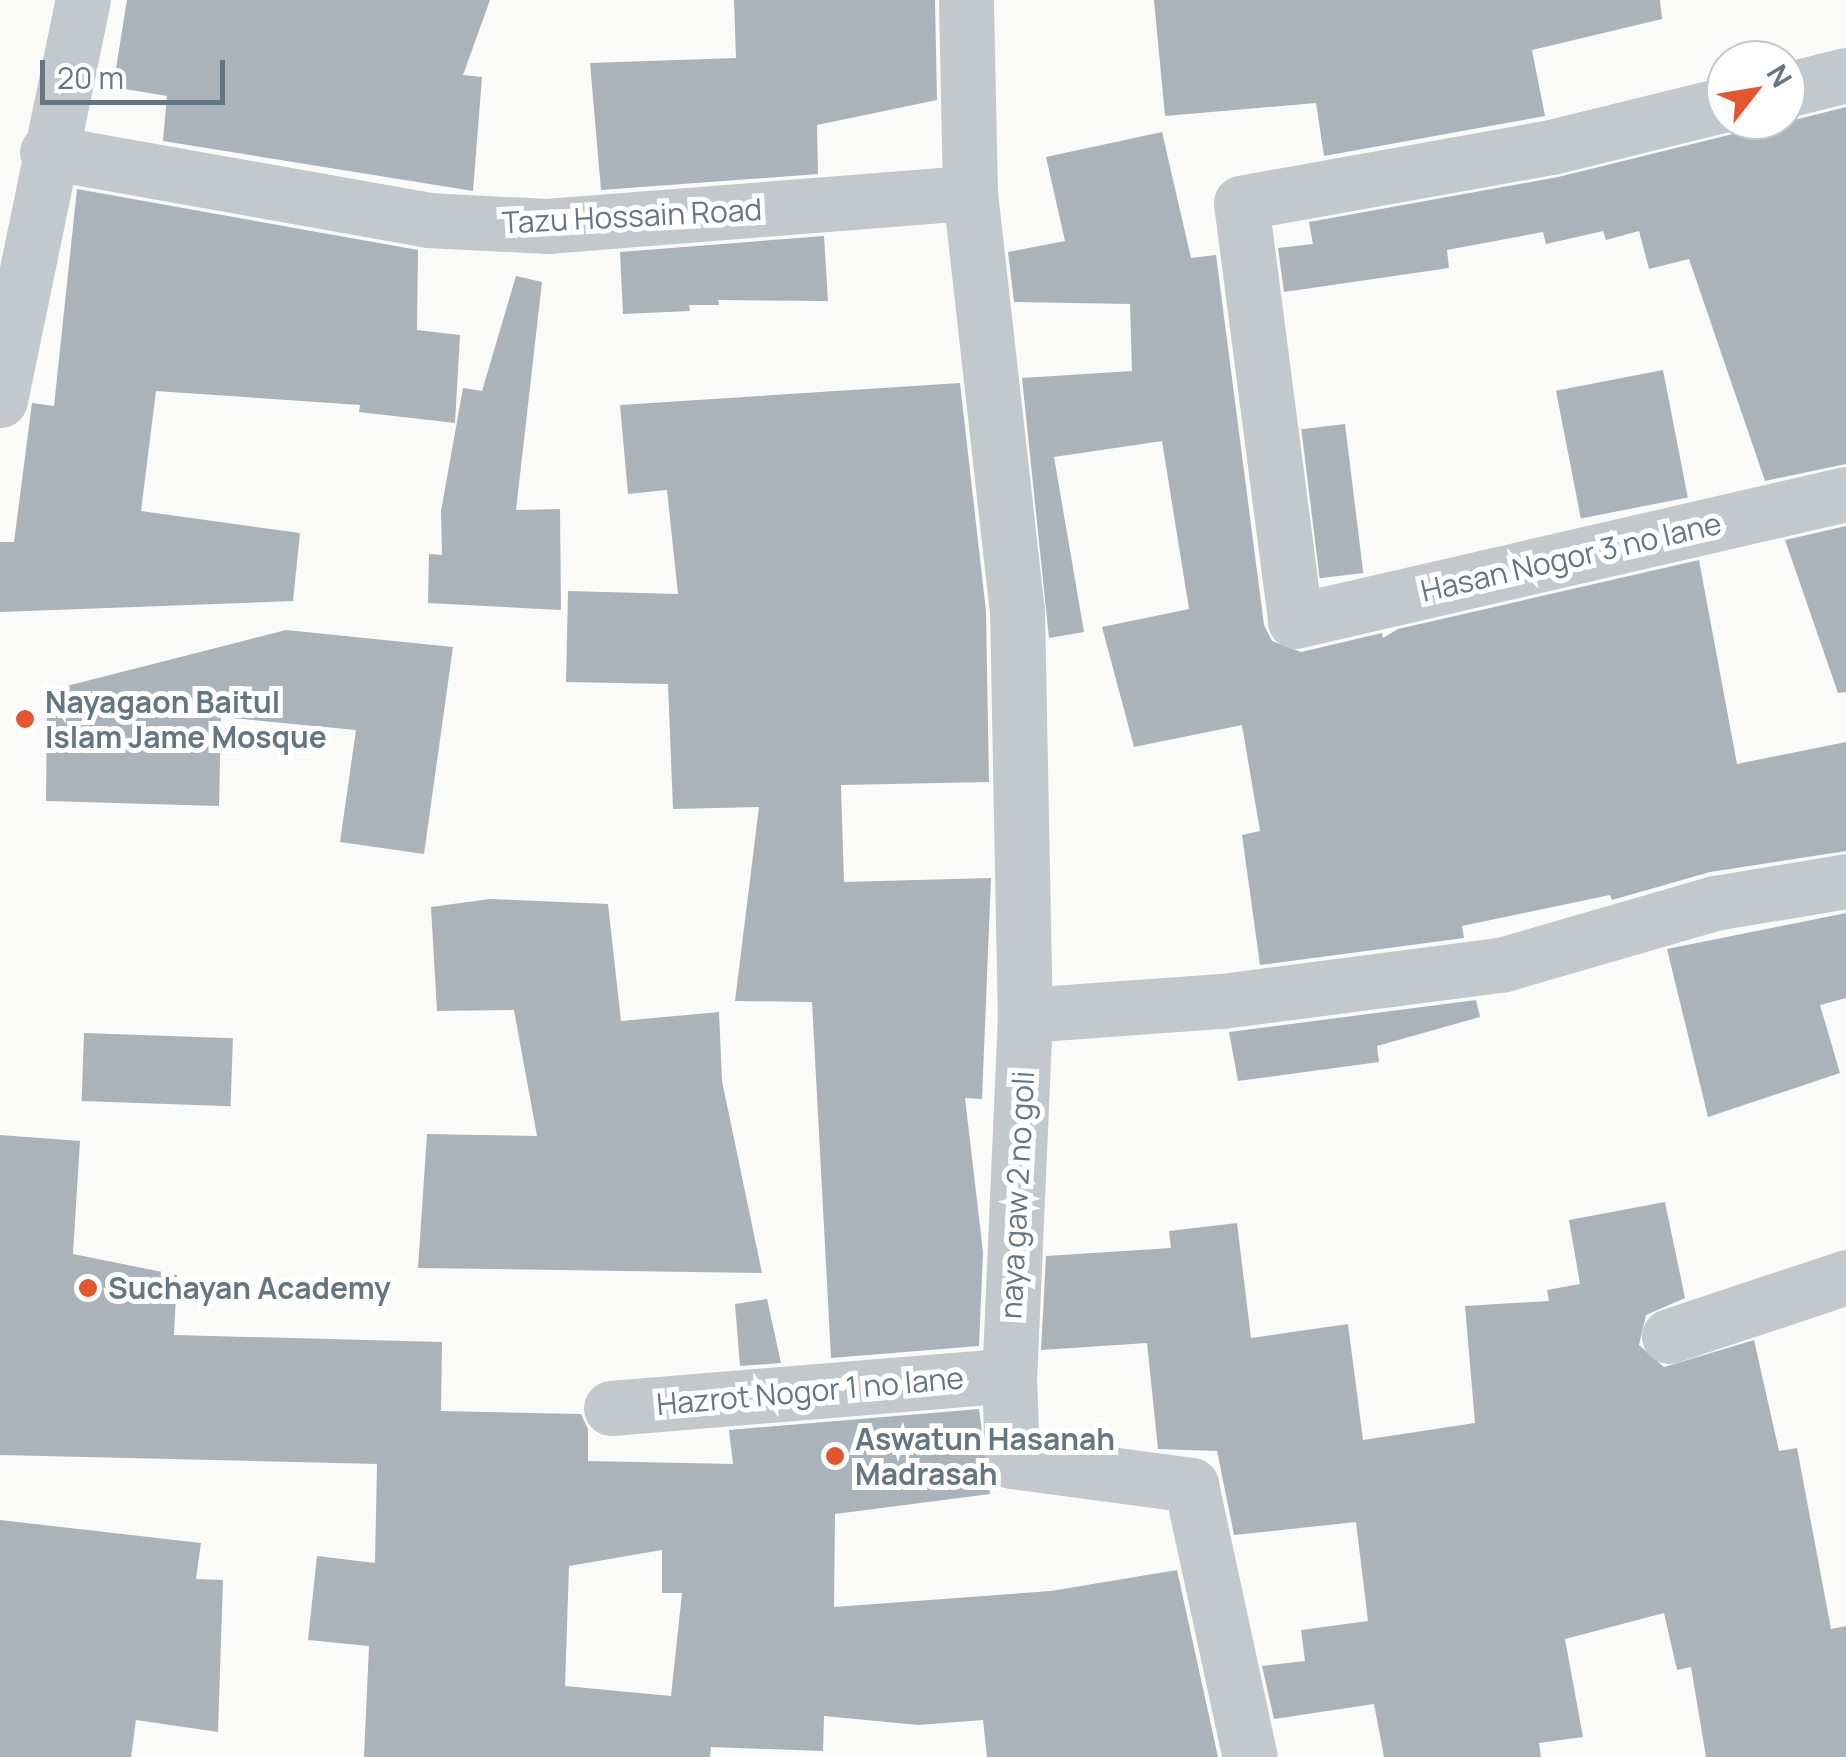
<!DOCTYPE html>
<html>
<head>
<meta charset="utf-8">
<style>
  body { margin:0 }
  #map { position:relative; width:1846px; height:1757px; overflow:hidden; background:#fafaf8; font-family:Manrope,sans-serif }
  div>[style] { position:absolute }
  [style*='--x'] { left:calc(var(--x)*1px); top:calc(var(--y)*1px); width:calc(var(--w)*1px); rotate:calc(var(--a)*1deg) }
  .building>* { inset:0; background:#aab3b9; transform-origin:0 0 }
  .street>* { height:55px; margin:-27.5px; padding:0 27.5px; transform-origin:27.5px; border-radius:27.5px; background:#c3c8cc }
  .dots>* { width:28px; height:28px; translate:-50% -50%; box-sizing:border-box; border:5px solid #fff; border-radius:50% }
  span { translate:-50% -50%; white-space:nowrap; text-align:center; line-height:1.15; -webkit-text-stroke:10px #fff; paint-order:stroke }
  .street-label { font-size:30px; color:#657683 }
  .poi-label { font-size:30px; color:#657683; font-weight:700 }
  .left { translate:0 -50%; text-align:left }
  .north { position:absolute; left:1706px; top:40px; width:100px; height:100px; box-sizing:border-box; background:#fff; border:2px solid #c1c8cd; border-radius:50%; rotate:59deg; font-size:28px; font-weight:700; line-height:40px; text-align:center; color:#657683 }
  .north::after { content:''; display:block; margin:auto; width:35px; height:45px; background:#e4572e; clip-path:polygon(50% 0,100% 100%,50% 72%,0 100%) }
  .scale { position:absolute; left:40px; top:60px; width:185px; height:45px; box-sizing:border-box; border:5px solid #657683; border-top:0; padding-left:12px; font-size:30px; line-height:35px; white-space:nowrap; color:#657683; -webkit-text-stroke:8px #fff; paint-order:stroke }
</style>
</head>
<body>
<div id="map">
  <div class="building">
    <div style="clip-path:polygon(127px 0,490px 0,463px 75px,482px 77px,473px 191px,163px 141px,167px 96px,113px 87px)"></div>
    <div style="clip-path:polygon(734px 0,935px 0,937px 100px,817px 125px,818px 174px,601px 190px,590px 63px,736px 58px)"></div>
    <div style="clip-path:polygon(1154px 0,1660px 0,1662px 19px,1532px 50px,1545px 116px,1324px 156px,1316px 103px,1165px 116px)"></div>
    <div style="clip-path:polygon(1846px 107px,1846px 464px,1765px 481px,1689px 259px,1649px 269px,1639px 231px,1606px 240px,1603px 231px,1546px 244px,1543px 232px,1447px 250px,1449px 268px,1284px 292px,1278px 248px,1313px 244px,1309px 222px,1558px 177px,1733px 134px,1752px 120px,1794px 120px)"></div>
    <div style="clip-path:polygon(1162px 132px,1191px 258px,1216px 255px,1264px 625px,1272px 641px,1301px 652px,1382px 633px,1383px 638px,1398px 629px,1699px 560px,1737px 764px,1846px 742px,1846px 851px,1710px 872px,1612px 900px,1610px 895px,1462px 926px,1464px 938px,1260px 965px,1242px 835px,1260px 831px,1242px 725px,1134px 747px,1102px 627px,1189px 609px,1162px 441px,1054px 457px,1084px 632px,1049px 638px,1022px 378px,1132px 371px,1130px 304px,1014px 302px,1008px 252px,1065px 241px,1046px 157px)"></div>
    <div style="clip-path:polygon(77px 189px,418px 250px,417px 330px,460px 335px,455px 423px,359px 412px,360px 405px,156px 391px,141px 511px,300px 533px,293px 601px,0 612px,0 542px,14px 542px,32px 403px,54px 406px)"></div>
    <div style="clip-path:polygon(824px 236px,828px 301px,718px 300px,719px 305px,689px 305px,690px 311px,623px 314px,620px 252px)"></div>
    <div style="clip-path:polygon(516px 276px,542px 282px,516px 510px,560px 509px,561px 610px,428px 603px,429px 554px,442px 555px,441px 511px,463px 388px,482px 391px)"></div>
    <div style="left:1663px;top:370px;width:130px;height:109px;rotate:79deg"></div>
    <div style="clip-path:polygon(960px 383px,986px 611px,989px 782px,841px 785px,844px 882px,991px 878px,982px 1099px,965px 1098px,983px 1252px,979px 1346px,831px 1358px,812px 1002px,735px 1001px,759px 807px,673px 809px,668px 684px,566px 682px,568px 591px,678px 594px,667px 490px,628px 494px,620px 405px)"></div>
    <div style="left:1345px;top:424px;width:150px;height:44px;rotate:83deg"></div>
    <div style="clip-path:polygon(1846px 526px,1846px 692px,1838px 693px,1785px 540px)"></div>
    <div style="clip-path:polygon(286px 630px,453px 647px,424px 854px,340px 842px,356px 730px,221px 717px,219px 806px,46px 801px,47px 691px)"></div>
    <div style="clip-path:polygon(490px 899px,608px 904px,621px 1021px,719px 1012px,722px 1081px,762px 1273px,418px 1268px,427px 1134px,537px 1136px,514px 1010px,437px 1011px,431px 907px)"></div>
    <div style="clip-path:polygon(1846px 913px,1846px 998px,1820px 1005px,1840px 1073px,1708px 1117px,1667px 949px)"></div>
    <div style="clip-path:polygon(1476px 1000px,1480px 1017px,1377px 1046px,1379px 1062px,1238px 1081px,1229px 1032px)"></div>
    <div style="left:84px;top:1033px;width:149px;height:68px;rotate:2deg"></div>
    <div style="clip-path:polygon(evenodd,0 1135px,80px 1141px,73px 1254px,177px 1275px,174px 1335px,442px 1342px,441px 1411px,581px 1414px,588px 1429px,588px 1461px,733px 1464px,729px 1430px,979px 1409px,990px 1494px,835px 1514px,834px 1607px,1051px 1591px,1177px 1570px,1218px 1757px,987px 1757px,983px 1720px,918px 1725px,824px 1716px,823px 1751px,711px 1747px,710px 1757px,364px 1757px,369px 1646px,308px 1640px,317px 1556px,375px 1563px,377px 1464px,0 1455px,0 1135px,662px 1550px,662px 1593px,682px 1593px,671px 1696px,565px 1686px,569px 1566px,662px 1550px)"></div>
    <div style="clip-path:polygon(1665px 1202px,1685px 1298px,1646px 1315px,1639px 1345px,1664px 1367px,1754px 1340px,1779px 1451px,1797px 1448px,1831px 1629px,1846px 1626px,1846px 1757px,1706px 1757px,1691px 1667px,1677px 1670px,1664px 1613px,1565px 1639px,1583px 1737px,1539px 1743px,1541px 1757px,1384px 1757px,1374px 1704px,1274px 1719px,1262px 1666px,1305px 1661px,1301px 1630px,1368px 1621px,1356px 1522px,1234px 1535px,1217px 1451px,1158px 1449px,1147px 1343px,1041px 1350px,1046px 1256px,1171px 1248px,1169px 1231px,1237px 1223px,1251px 1338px,1348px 1324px,1363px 1440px,1475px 1423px,1465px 1306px,1549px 1301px,1547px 1290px,1580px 1284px,1569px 1220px)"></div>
    <div style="clip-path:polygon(767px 1299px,781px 1363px,740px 1366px,735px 1304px)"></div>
    <div style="clip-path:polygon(0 1520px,201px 1543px,196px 1579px,223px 1580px,218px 1732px,136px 1720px,131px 1757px,0 1757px)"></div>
  </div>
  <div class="street">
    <div style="--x:1786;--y:90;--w:62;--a:-14"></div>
    <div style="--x:1726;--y:104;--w:180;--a:166.2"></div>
    <div style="--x:1551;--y:147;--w:315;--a:169.8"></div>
    <div style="--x:1241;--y:203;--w:421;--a:82.6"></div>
    <div style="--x:1295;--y:621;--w:565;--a:-12.98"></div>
    <div style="--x:47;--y:152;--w:386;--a:10.1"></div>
    <div style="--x:427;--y:220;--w:120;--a:2.9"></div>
    <div style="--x:547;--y:226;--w:424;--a:-4.5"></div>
    <div style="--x:970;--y:193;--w:193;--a:-91.2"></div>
    <div style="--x:970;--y:193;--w:419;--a:83.6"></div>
    <div style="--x:1017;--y:609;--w:406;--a:88.9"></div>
    <div style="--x:1025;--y:1015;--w:360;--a:92.5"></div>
    <div style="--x:1009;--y:1375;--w:86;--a:88"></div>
    <div style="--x:1012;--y:1461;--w:181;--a:7.6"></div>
    <div style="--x:1191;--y:1485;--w:278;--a:77.8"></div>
    <div style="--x:0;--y:400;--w:409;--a:-78.3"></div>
    <div style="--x:1025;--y:1015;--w:197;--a:-4.1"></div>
    <div style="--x:1222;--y:1001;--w:281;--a:-7.4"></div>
    <div style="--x:1501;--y:965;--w:223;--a:-16.2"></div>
    <div style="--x:1715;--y:903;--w:133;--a:-9.5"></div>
    <div style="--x:1669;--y:1336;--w:187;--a:-18.4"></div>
    <div style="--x:611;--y:1408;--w:399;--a:-4.7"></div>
  </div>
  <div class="dots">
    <div style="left:25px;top:719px;background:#e4572e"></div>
    <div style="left:88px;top:1288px;background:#e4572e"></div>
    <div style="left:835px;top:1456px;background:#e4572e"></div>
  </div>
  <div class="street-label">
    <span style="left:632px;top:216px;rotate:-3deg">Tazu Hossain Road</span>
    <span style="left:1571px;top:557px;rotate:-13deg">Hasan Nogor 3 no lane</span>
    <span style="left:1017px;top:1195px;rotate:-87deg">naya gaw 2 no goli</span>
    <span style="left:810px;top:1391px;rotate:-5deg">Hazrot Nogor 1 no lane</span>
  </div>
  <div class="poi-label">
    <span class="left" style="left:45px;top:719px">Nayagaon Baitul<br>Islam Jame Mosque</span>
    <span class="left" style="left:108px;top:1288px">Suchayan Academy</span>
    <span class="left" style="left:855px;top:1456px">Aswatun Hasanah<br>Madrasah</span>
  </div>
  <div class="north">N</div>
  <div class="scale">20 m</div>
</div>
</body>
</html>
